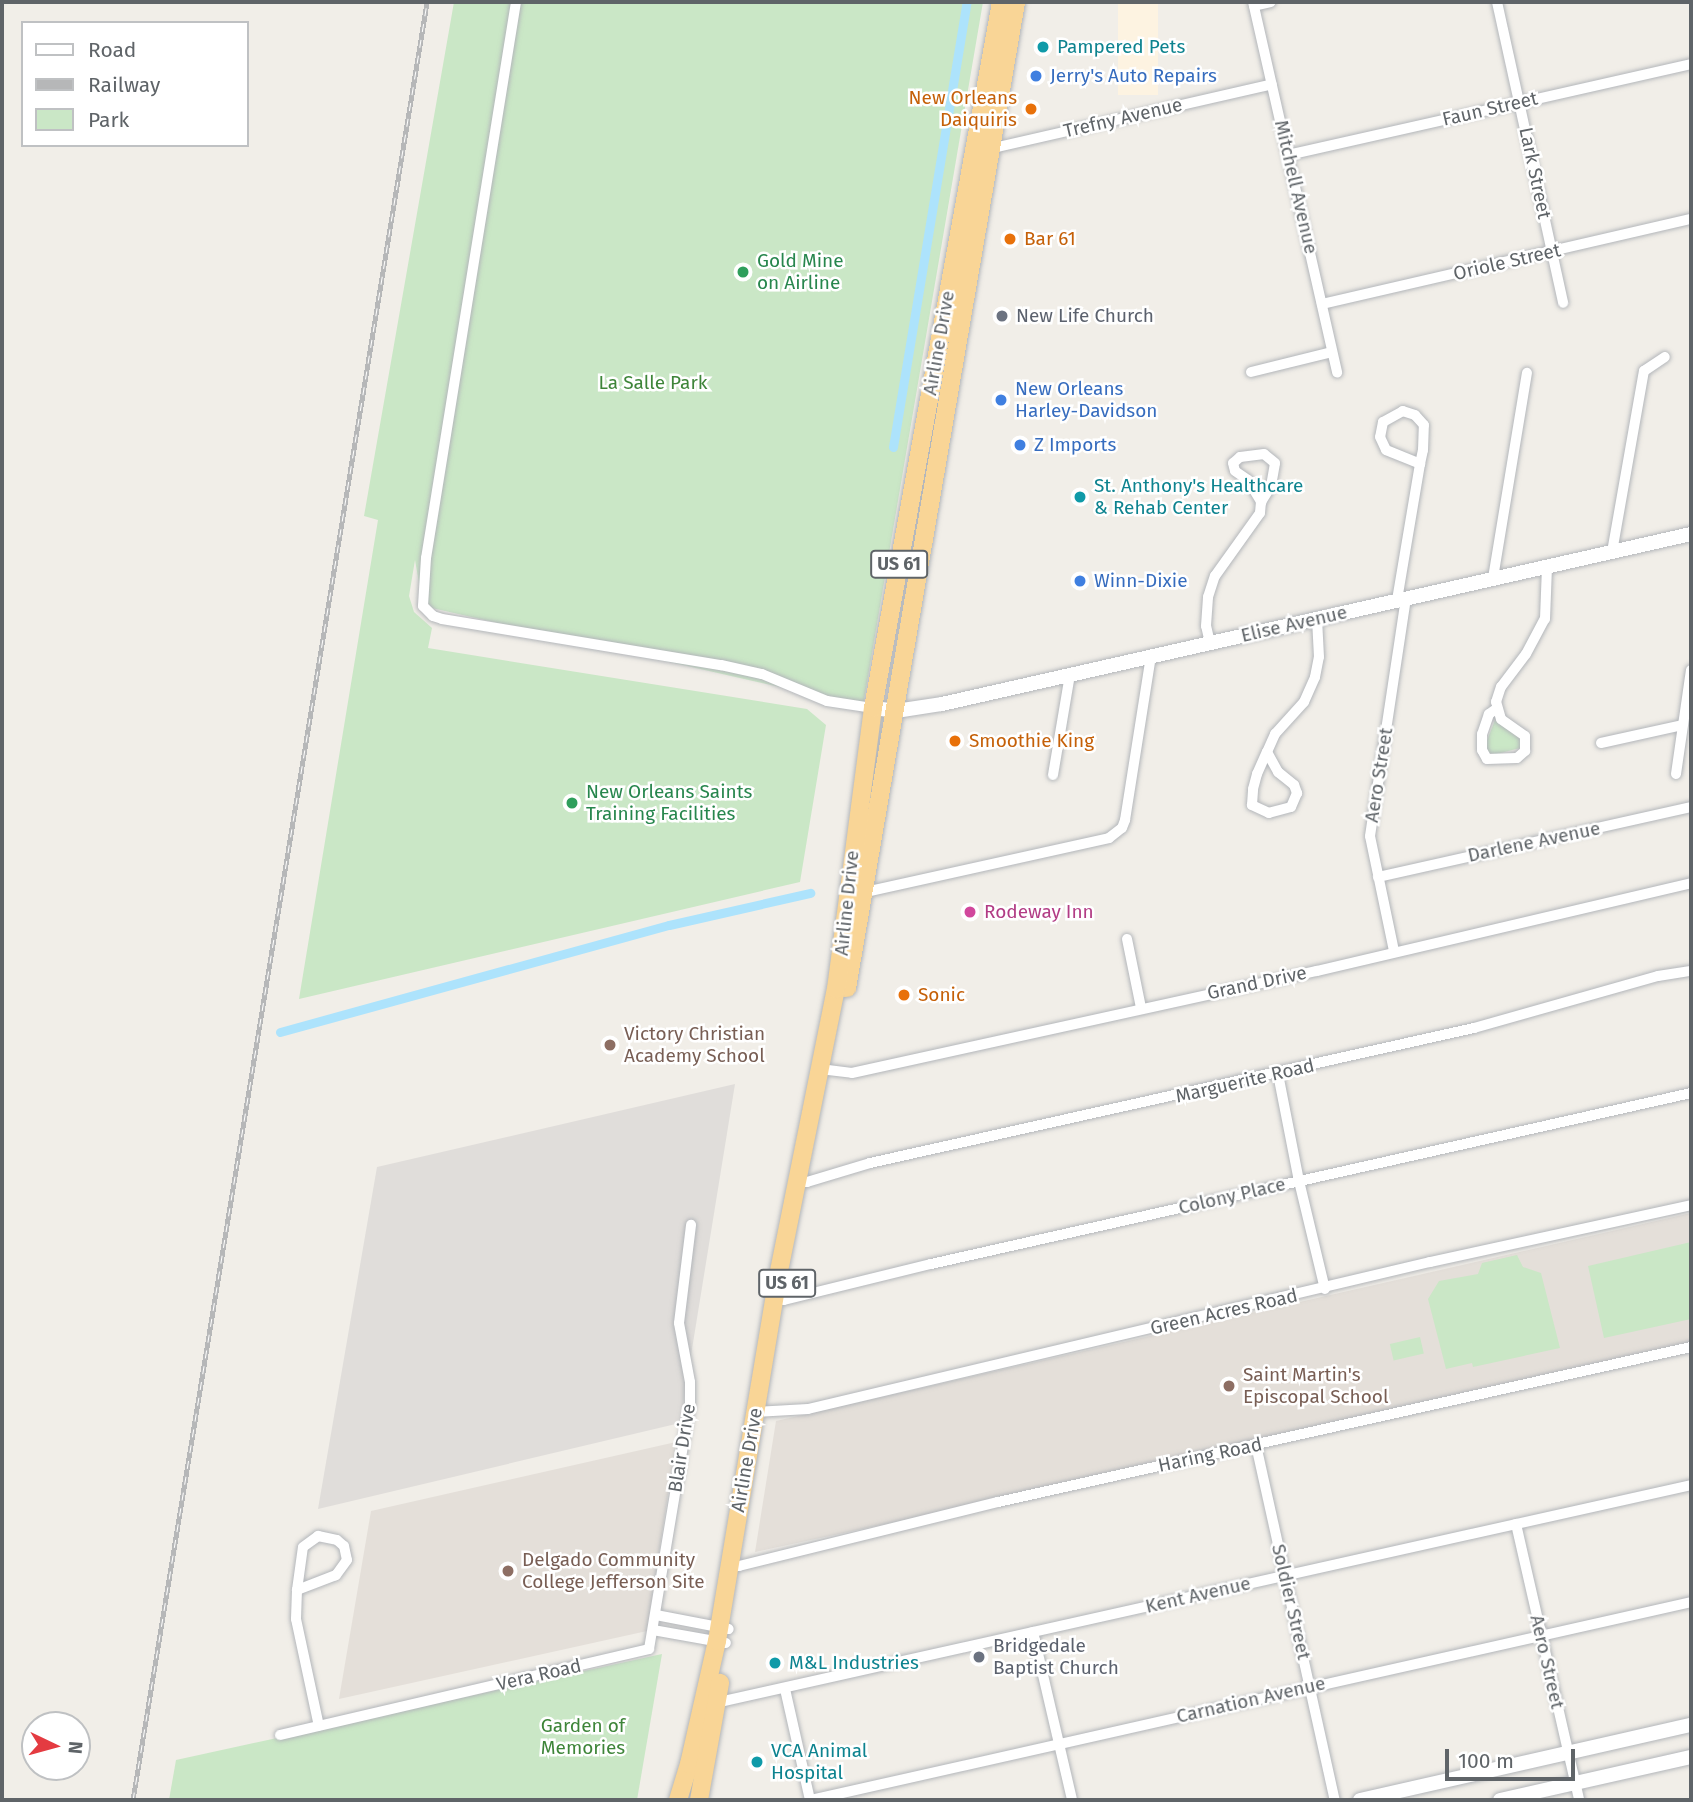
<!DOCTYPE html>
<html>
<head>
<meta charset="utf-8">
<style>
  body { margin:0 }
  #map { position:relative; width:1693px; height:1802px; overflow:hidden; background:#f1eee8; font-family:"Fira Sans",sans-serif }
  div>[style] { position:absolute }
  [style*='--x'] { left:calc(var(--x)*1px); top:calc(var(--y)*1px); width:calc(var(--w)*1px); rotate:calc(var(--a)*1deg) }
  .commercial>* { inset:0; background:#fdf3e1; transform-origin:0 0 }
  .industrial>* { inset:0; background:#e0ddda }
  .education>* { inset:0; background:#e4dfd9 }
  .green>* { inset:0; background:#cae7c6; transform-origin:0 0 }
  .canal>* { height:9px; margin:-4.5px; padding:0 4.5px; transform-origin:4.5px; border-radius:4.5px; background:#ade3fc }
  .roads { filter:drop-shadow(0 0 2px #b3b6ba) drop-shadow(0 0 2px #b3b6ba) }
  .street>* { height:10px; margin:-5px; padding:0 5px; transform-origin:5px; border-radius:5px; background:#fff }
  .secondary>* { height:14px; margin:-7px; padding:0 7px; transform-origin:7px; border-radius:7px; background:#fff }
  .highway>* { height:18px; margin:-9px; padding:0 9px; transform-origin:9px; border-radius:9px; background:#f9d596 }
  .rail>* { height:5px; margin-top:-2.5px; transform-origin:0; background:repeating-linear-gradient(90deg,#fff 0 8px,#b6b7b8 0 16px); box-sizing:border-box; border-block:2px solid #b6b7b8 }
  .dots>* { width:19px; height:19px; translate:-50% -50%; box-sizing:border-box; border:4px solid #fff; border-radius:50% }
  span { translate:-50% -50%; white-space:nowrap; text-align:center; line-height:1.15; -webkit-text-stroke:5px #fff; paint-order:stroke }
  .shield-label span { padding:2px 5px; background:#fff; border:2px solid; border-radius:5px; -webkit-text-stroke-width:0 }
  .shield-label { font-size:18px; color:#5f6468; font-weight:700 }
  .culture-label { font-size:19px; color:#0d838f }
  .left { translate:0 -50%; text-align:left }
  .shop-label { font-size:19px; color:#366cbe }
  .food-label { font-size:19px; color:#c56008 }
  .right { translate:-100% -50%; text-align:right }
  .street-label { font-size:19px; color:#5f6468 }
  .leisure-label { font-size:19px; color:#27864d }
  .worship-label { font-size:19px; color:#5b616d }
  .park-label { font-size:19px; color:#3e8539 }
  .hotel-label { font-size:19px; color:#b23c85 }
  .education-label { font-size:19px; color:#785e54 }
  .frame { position:absolute; inset:0; border:4px solid #5f6468; pointer-events:none }
  .legend { position:absolute; left:21px; top:21px; width:228px; height:126px; box-sizing:border-box; background:#fff; border:2px solid #bfc1c3; margin:0; padding:9px 12px; list-style:none; font-size:21px; color:#5f6468 }
  .legend li { display:flex; align-items:center; gap:14px; height:35px }
  .legend b { width:35px; border:2px solid #bfc1c3 }
  .north { position:absolute; left:21px; top:1711px; width:70px; height:70px; box-sizing:border-box; background:#fff; border:2px solid #bfc1c3; border-radius:50%; rotate:95deg; font-size:19px; font-weight:700; line-height:28px; text-align:center; color:#5f6468 }
  .north::after { content:''; display:block; margin:auto; width:24px; height:32px; background:#e43b41; clip-path:polygon(50% 0,100% 100%,50% 72%,0 100%) }
  .scale { position:absolute; left:1445px; top:1749px; width:130px; height:32px; box-sizing:border-box; border:4px solid #5f6468; border-top:0; padding-left:9px; font-size:21px; line-height:24px; white-space:nowrap; color:#5f6468; -webkit-text-stroke:5px #fff; paint-order:stroke }
</style>
</head>
<body>
<div id="map">
  <div class="commercial">
    <div style="left:1118px;top:2px;width:40px;height:93px"></div>
  </div>
  <div class="industrial">
    <div style="clip-path:polygon(735px 1084px,680px 1423px,318px 1509px,377px 1167px)"></div>
  </div>
  <div class="education">
    <div style="clip-path:polygon(1691px 1213px,1691px 1351px,755px 1552px,776px 1421px)"></div>
    <div style="clip-path:polygon(676px 1442px,647px 1631px,339px 1699px,371px 1511px)"></div>
  </div>
  <div class="green">
    <div style="clip-path:polygon(454px 2px,983px 2px,863px 706px,423px 606px,415px 560px,409px 596px,414px 612px,432px 628px,428px 648px,807px 709px,826px 725px,800px 882px,299px 999px,378px 520px,364px 516px)"></div>
    <div style="clip-path:polygon(1495px 720px,1520px 739px,1520px 748px,1493px 755px,1488px 752px,1486px 743px)"></div>
    <div style="clip-path:polygon(1691px 1242px,1691px 1319px,1604px 1338px,1588px 1266px)"></div>
    <div style="clip-path:polygon(1517px 1255px,1523px 1267px,1541px 1273px,1560px 1348px,1473px 1367px,1472px 1363px,1446px 1369px,1428px 1299px,1439px 1281px,1478px 1274px,1482px 1263px)"></div>
    <div style="left:1420px;top:1337px;width:17px;height:31px;rotate:77deg"></div>
    <div style="clip-path:polygon(662px 1654px,637px 1800px,169px 1800px,176px 1760px)"></div>
  </div>
  <div class="canal">
    <div style="--x:893;--y:447;--w:451;--a:-80.6"></div>
    <div style="--x:280;--y:1032;--w:403;--a:-15.4"></div>
    <div style="--x:669;--y:925;--w:145;--a:-12.8"></div>
  </div>
  <div class="roads">
    <div class="street">
      <div style="--x:516;--y:2;--w:563;--a:99.19"></div>
      <div style="--x:426;--y:558;--w:48;--a:93.6"></div>
      <div style="--x:423;--y:606;--w:14;--a:45"></div>
      <div style="--x:433;--y:616;--w:9;--a:18"></div>
      <div style="--x:442;--y:619;--w:283;--a:9.4"></div>
      <div style="--x:721;--y:665;--w:42;--a:12.4"></div>
      <div style="--x:762;--y:674;--w:70;--a:22.6"></div>
      <div style="--x:827;--y:701;--w:47;--a:8.7"></div>
      <div style="--x:1253;--y:2;--w:380;--a:77.2"></div>
      <div style="--x:1497;--y:2;--w:308;--a:77.6"></div>
      <div style="--x:1254;--y:6;--w:17;--a:-13"></div>
      <div style="--x:989;--y:149;--w:290;--a:-12.9"></div>
      <div style="--x:1288;--y:155;--w:413;--a:-12.7"></div>
      <div style="--x:1322;--y:304;--w:379;--a:-13"></div>
      <div style="--x:1251;--y:372;--w:83;--a:-13.9"></div>
      <div style="--x:1612;--y:552;--w:184;--a:-80"></div>
      <div style="--x:1644;--y:371;--w:25;--a:-34"></div>
      <div style="--x:1493;--y:578;--w:208;--a:-80.6"></div>
      <div style="--x:1397;--y:600;--w:138;--a:-80.4"></div>
      <div style="--x:1420;--y:464;--w:14;--a:-78"></div>
      <div style="--x:1423;--y:450;--w:25;--a:-88"></div>
      <div style="--x:1424;--y:425;--w:13;--a:-132"></div>
      <div style="--x:1415;--y:415;--w:13;--a:-162"></div>
      <div style="--x:1403;--y:411;--w:23;--a:151"></div>
      <div style="--x:1383;--y:422;--w:15;--a:101"></div>
      <div style="--x:1380;--y:437;--w:14;--a:65"></div>
      <div style="--x:1386;--y:450;--w:37;--a:22"></div>
      <div style="--x:1210;--y:643;--w:17;--a:-103"></div>
      <div style="--x:1206;--y:626;--w:29;--a:-86"></div>
      <div style="--x:1208;--y:597;--w:22;--a:-72"></div>
      <div style="--x:1215;--y:576;--w:77;--a:-54.5"></div>
      <div style="--x:1260;--y:513;--w:11;--a:-85"></div>
      <div style="--x:1261;--y:502;--w:19;--a:-58"></div>
      <div style="--x:1271;--y:486;--w:23;--a:-80"></div>
      <div style="--x:1275;--y:463;--w:14;--a:-141"></div>
      <div style="--x:1264;--y:454;--w:24;--a:173"></div>
      <div style="--x:1240;--y:457;--w:9;--a:139"></div>
      <div style="--x:1233;--y:463;--w:8;--a:76"></div>
      <div style="--x:1235;--y:471;--w:16;--a:35"></div>
      <div style="--x:1248;--y:480;--w:26;--a:59"></div>
      <div style="--x:1496;--y:709;--w:9;--a:144"></div>
      <div style="--x:1489;--y:714;--w:21;--a:109"></div>
      <div style="--x:1482;--y:734;--w:16;--a:90"></div>
      <div style="--x:1482;--y:750;--w:10;--a:61"></div>
      <div style="--x:1487;--y:759;--w:30;--a:-2"></div>
      <div style="--x:1517;--y:758;--w:11;--a:-41"></div>
      <div style="--x:1525;--y:751;--w:15;--a:-90"></div>
      <div style="--x:1525;--y:736;--w:29;--a:-145"></div>
      <div style="--x:1501;--y:719;--w:18;--a:-106"></div>
      <div style="--x:1496;--y:702;--w:16;--a:-72"></div>
      <div style="--x:1501;--y:687;--w:41;--a:-52.9"></div>
      <div style="--x:1526;--y:654;--w:40;--a:-62"></div>
      <div style="--x:1545;--y:619;--w:52;--a:-87.8"></div>
      <div style="--x:1601;--y:743;--w:83;--a:-12.5"></div>
      <div style="--x:1267;--y:752;--w:23;--a:61"></div>
      <div style="--x:1278;--y:772;--w:21;--a:39"></div>
      <div style="--x:1294;--y:785;--w:9;--a:69"></div>
      <div style="--x:1297;--y:793;--w:15;--a:113"></div>
      <div style="--x:1291;--y:807;--w:23;--a:165"></div>
      <div style="--x:1269;--y:813;--w:19;--a:-155"></div>
      <div style="--x:1252;--y:805;--w:16;--a:-86"></div>
      <div style="--x:1253;--y:789;--w:16;--a:-75"></div>
      <div style="--x:1257;--y:774;--w:24;--a:-66"></div>
      <div style="--x:1267;--y:752;--w:20;--a:-66"></div>
      <div style="--x:1275;--y:734;--w:43;--a:-47.8"></div>
      <div style="--x:1304;--y:702;--w:27;--a:-66"></div>
      <div style="--x:1315;--y:677;--w:20;--a:-79"></div>
      <div style="--x:1319;--y:657;--w:39;--a:-93"></div>
      <div style="--x:1676;--y:774;--w:105;--a:-81.8"></div>
      <div style="--x:1053;--y:775;--w:102;--a:-80.4"></div>
      <div style="--x:1378;--y:877;--w:321;--a:-12.6"></div>
      <div style="--x:861;--y:893;--w:254;--a:-12.5"></div>
      <div style="--x:1109;--y:838;--w:16;--a:-38"></div>
      <div style="--x:1122;--y:828;--w:9;--a:-69"></div>
      <div style="--x:1125;--y:820;--w:166;--a:-81"></div>
      <div style="--x:1127;--y:939;--w:70;--a:78.5"></div>
      <div style="--x:1394;--y:951;--w:117;--a:-101.8"></div>
      <div style="--x:1370;--y:836;--w:241;--a:-81.4"></div>
      <div style="--x:820;--y:1069;--w:32;--a:7"></div>
      <div style="--x:852;--y:1073;--w:476;--a:-12.4"></div>
      <div style="--x:1317;--y:971;--w:384;--a:-13.2"></div>
      <div style="--x:1278;--y:1074;--w:109;--a:78.9"></div>
      <div style="--x:1299;--y:1181;--w:111;--a:76.5"></div>
      <div style="--x:797;--y:1181;--w:10;--a:6"></div>
      <div style="--x:807;--y:1182;--w:66;--a:-16.8"></div>
      <div style="--x:870;--y:1163;--w:619;--a:-12.6"></div>
      <div style="--x:1474;--y:1028;--w:191;--a:-15.8"></div>
      <div style="--x:1658;--y:976;--w:33;--a:-9"></div>
      <div style="--x:774;--y:1298;--w:10;--a:11"></div>
      <div style="--x:784;--y:1300;--w:151;--a:-13.8"></div>
      <div style="--x:931;--y:1264;--w:779;--a:-12.68"></div>
      <div style="--x:755;--y:1412;--w:53;--a:-3.2"></div>
      <div style="--x:808;--y:1409;--w:639;--a:-13.3"></div>
      <div style="--x:1430;--y:1262;--w:267;--a:-12.3"></div>
      <div style="--x:1256;--y:1445;--w:364;--a:77.5"></div>
      <div style="--x:1516;--y:1524;--w:283;--a:77.1"></div>
      <div style="--x:318;--y:1536;--w:19;--a:12"></div>
      <div style="--x:337;--y:1540;--w:9;--a:41"></div>
      <div style="--x:344;--y:1546;--w:14;--a:78"></div>
      <div style="--x:347;--y:1560;--w:19;--a:126"></div>
      <div style="--x:336;--y:1575;--w:42;--a:159"></div>
      <div style="--x:297;--y:1590;--w:43;--a:-82.1"></div>
      <div style="--x:303;--y:1547;--w:19;--a:-36"></div>
      <div style="--x:729;--y:1565;--w:10;--a:6"></div>
      <div style="--x:739;--y:1566;--w:267;--a:-13.9"></div>
      <div style="--x:998;--y:1502;--w:710;--a:-12.61"></div>
      <div style="--x:297;--y:1590;--w:29;--a:92"></div>
      <div style="--x:296;--y:1619;--w:109;--a:77.9"></div>
      <div style="--x:656;--y:1615;--w:74;--a:10.9"></div>
      <div style="--x:653;--y:1630;--w:74;--a:10.1"></div>
      <div style="--x:1033;--y:1632;--w:172;--a:76.9"></div>
      <div style="--x:785;--y:1689;--w:114;--a:77.3"></div>
      <div style="--x:715;--y:1703;--w:1000;--a:-12.59"></div>
      <div style="--x:280;--y:1735;--w:379;--a:-13.1"></div>
      <div style="--x:649;--y:1649;--w:247;--a:-80.5"></div>
      <div style="--x:690;--y:1405;--w:23;--a:-90"></div>
      <div style="--x:690;--y:1382;--w:60;--a:-100.6"></div>
      <div style="--x:679;--y:1323;--w:99;--a:-83"></div>
      <div style="--x:811;--y:1800;--w:902;--a:-12.68"></div>
    </div>
    <div class="secondary">
      <div style="--x:873;--y:708;--w:23;--a:7"></div>
      <div style="--x:896;--y:711;--w:47;--a:-8.7"></div>
      <div style="--x:942;--y:704;--w:768;--a:-12.79"></div>
      <div style="--x:1360;--y:1800;--w:339;--a:-12.8"></div>
      <div style="--x:1500;--y:1800;--w:196;--a:-12.7"></div>
    </div>
    <div class="highway">
      <div style="--x:847;--y:988;--w:1000;--a:-80.27"></div>
      <div style="--x:678;--y:1800;--w:38;--a:-73"></div>
      <div style="--x:689;--y:1764;--w:126;--a:-77.2"></div>
      <div style="--x:717;--y:1641;--w:365;--a:-80.5"></div>
      <div style="--x:777;--y:1281;--w:298;--a:-78.6"></div>
      <div style="--x:836;--y:989;--w:283;--a:-82.5"></div>
      <div style="--x:873;--y:708;--w:718;--a:-79.72"></div>
      <div style="--x:699;--y:1800;--w:119;--a:-79.8"></div>
    </div>
  </div>
  <div class="rail">
    <div style="--x:133;--y:1800;--w:1822;--a:-80.71"></div>
  </div>
  <div class="dots">
    <div style="left:1043px;top:47px;background:#0f9aa8"></div>
    <div style="left:1036px;top:76px;background:#3f7fe0"></div>
    <div style="left:1031px;top:109px;background:#e8710a"></div>
    <div style="left:1010px;top:239px;background:#e8710a"></div>
    <div style="left:743px;top:272px;background:#2e9e5b"></div>
    <div style="left:1002px;top:316px;background:#6b7280"></div>
    <div style="left:1001px;top:400px;background:#3f7fe0"></div>
    <div style="left:1020px;top:445px;background:#3f7fe0"></div>
    <div style="left:1080px;top:497px;background:#0f9aa8"></div>
    <div style="left:1080px;top:581px;background:#3f7fe0"></div>
    <div style="left:955px;top:741px;background:#e8710a"></div>
    <div style="left:572px;top:803px;background:#2e9e5b"></div>
    <div style="left:970px;top:912px;background:#d1479c"></div>
    <div style="left:904px;top:995px;background:#e8710a"></div>
    <div style="left:610px;top:1045px;background:#8d6e63"></div>
    <div style="left:1229px;top:1386px;background:#8d6e63"></div>
    <div style="left:508px;top:1571px;background:#8d6e63"></div>
    <div style="left:979px;top:1657px;background:#6b7280"></div>
    <div style="left:775px;top:1663px;background:#0f9aa8"></div>
    <div style="left:757px;top:1762px;background:#0f9aa8"></div>
  </div>
  <div class="shield-label">
    <span style="left:899px;top:564px">US 61</span>
    <span style="left:787px;top:1283px">US 61</span>
  </div>
  <div class="culture-label">
    <span class="left" style="left:1057px;top:47px">Pampered Pets</span>
    <span class="left" style="left:1094px;top:497px">St. Anthony's Healthcare<br>&amp; Rehab Center</span>
    <span class="left" style="left:789px;top:1663px">M&amp;L Industries</span>
    <span class="left" style="left:771px;top:1762px">VCA Animal<br>Hospital</span>
  </div>
  <div class="shop-label">
    <span class="left" style="left:1050px;top:76px">Jerry's Auto Repairs</span>
    <span class="left" style="left:1015px;top:400px">New Orleans<br>Harley-Davidson</span>
    <span class="left" style="left:1034px;top:445px">Z Imports</span>
    <span class="left" style="left:1094px;top:581px">Winn-Dixie</span>
  </div>
  <div class="food-label">
    <span class="right" style="left:1017px;top:109px">New Orleans<br>Daiquiris</span>
    <span class="left" style="left:1024px;top:239px">Bar 61</span>
    <span class="left" style="left:969px;top:741px">Smoothie King</span>
    <span class="left" style="left:918px;top:995px">Sonic</span>
  </div>
  <div class="street-label">
    <span style="left:1490px;top:109px;rotate:-13deg">Faun Street</span>
    <span style="left:1123px;top:118px;rotate:-13deg">Trefny Avenue</span>
    <span style="left:1535px;top:173px;rotate:78deg">Lark Street</span>
    <span style="left:1296px;top:187px;rotate:77deg">Mitchell Avenue</span>
    <span style="left:1507px;top:262px;rotate:-13deg">Oriole Street</span>
    <span style="left:939px;top:343px;rotate:-80deg">Airline Drive</span>
    <span style="left:1294px;top:624px;rotate:-13deg">Elise Avenue</span>
    <span style="left:1379px;top:775px;rotate:-81deg">Aero Street</span>
    <span style="left:1534px;top:842px;rotate:-12deg">Darlene Avenue</span>
    <span style="left:847px;top:903px;rotate:-84deg">Airline Drive</span>
    <span style="left:1257px;top:983px;rotate:-12deg">Grand Drive</span>
    <span style="left:1245px;top:1081px;rotate:-13deg">Marguerite Road</span>
    <span style="left:1232px;top:1196px;rotate:-13deg">Colony Place</span>
    <span style="left:1224px;top:1312px;rotate:-13deg">Green Acres Road</span>
    <span style="left:682px;top:1448px;rotate:-81deg">Blair Drive</span>
    <span style="left:1210px;top:1455px;rotate:-12deg">Haring Road</span>
    <span style="left:747px;top:1460px;rotate:-80deg">Airline Drive</span>
    <span style="left:1198px;top:1595px;rotate:-13deg">Kent Avenue</span>
    <span style="left:1291px;top:1602px;rotate:77deg">Soldier Street</span>
    <span style="left:1547px;top:1662px;rotate:77deg">Aero Street</span>
    <span style="left:539px;top:1675px;rotate:-13deg">Vera Road</span>
    <span style="left:1251px;top:1700px;rotate:-13deg">Carnation Avenue</span>
  </div>
  <div class="leisure-label">
    <span class="left" style="left:757px;top:272px">Gold Mine<br>on Airline</span>
    <span class="left" style="left:586px;top:803px">New Orleans Saints<br>Training Facilities</span>
  </div>
  <div class="worship-label">
    <span class="left" style="left:1016px;top:316px">New Life Church</span>
    <span class="left" style="left:993px;top:1657px">Bridgedale<br>Baptist Church</span>
  </div>
  <div class="park-label">
    <span style="left:653px;top:383px">La Salle Park</span>
    <span style="left:583px;top:1737px">Garden of<br>Memories</span>
  </div>
  <div class="hotel-label">
    <span class="left" style="left:984px;top:912px">Rodeway Inn</span>
  </div>
  <div class="education-label">
    <span class="left" style="left:624px;top:1045px">Victory Christian<br>Academy School</span>
    <span class="left" style="left:1243px;top:1386px">Saint Martin's<br>Episcopal School</span>
    <span class="left" style="left:522px;top:1571px">Delgado Community<br>College Jefferson Site</span>
  </div>
  <div class="frame"></div>
  <ul class="legend">
  <li><b style="height:9px;background:#fff"></b>Road</li>
  <li><b style="height:9px;background:#b6b7b8"></b>Railway</li>
  <li><b style="height:19px;background:#cae7c6"></b>Park</li>
  </ul>
  <div class="north">N</div>
  <div class="scale">100 m</div>
</div>
</body>
</html>
